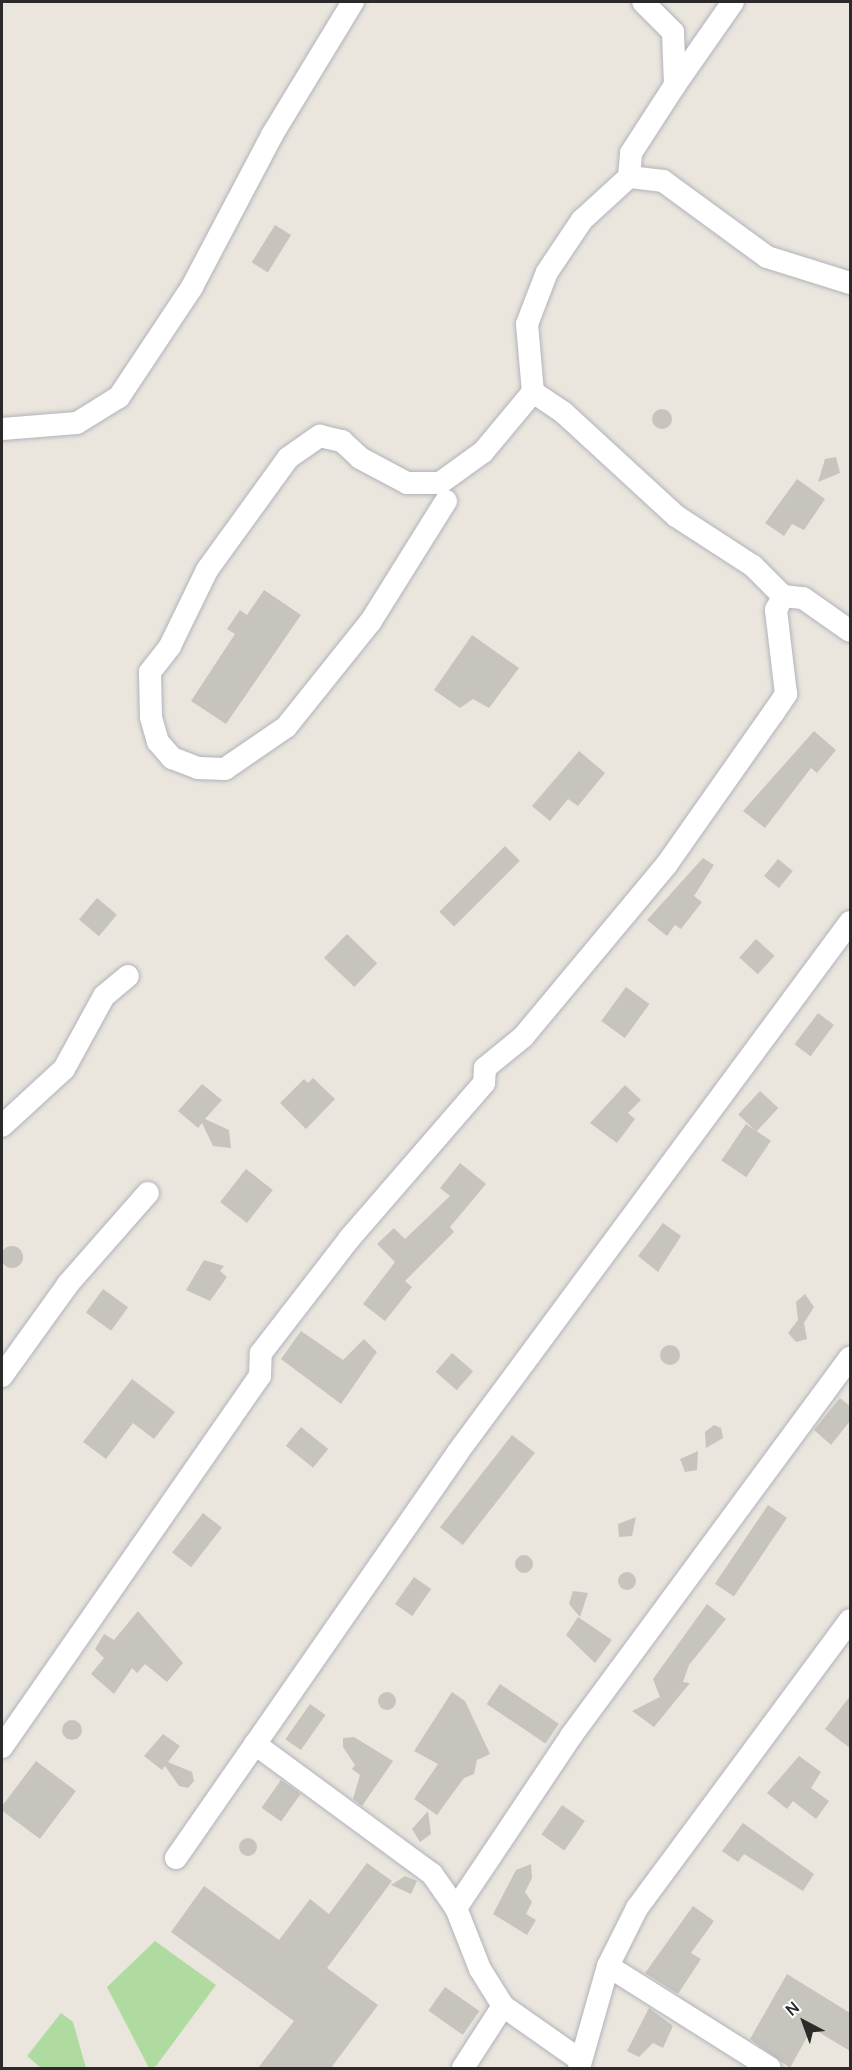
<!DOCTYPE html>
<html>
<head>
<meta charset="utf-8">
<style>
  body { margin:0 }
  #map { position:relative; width:852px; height:2070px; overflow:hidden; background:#eae6dd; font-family:Manrope,sans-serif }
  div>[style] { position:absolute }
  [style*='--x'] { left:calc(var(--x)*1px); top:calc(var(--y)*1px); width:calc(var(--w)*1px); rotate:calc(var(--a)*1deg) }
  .green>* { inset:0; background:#afdba0 }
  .building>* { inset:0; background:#c6c4bc; transform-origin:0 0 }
  .round { border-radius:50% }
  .roads { filter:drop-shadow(0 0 2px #b1b2bc) drop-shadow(0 0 2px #b1b2bc) }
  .minor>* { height:22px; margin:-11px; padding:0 11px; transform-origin:11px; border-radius:11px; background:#fff }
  span { translate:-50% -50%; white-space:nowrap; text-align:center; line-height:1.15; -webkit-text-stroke:5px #fff; paint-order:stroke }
  .frame { position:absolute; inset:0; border:3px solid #2a2a2a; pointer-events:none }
  .north { position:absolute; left:774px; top:1992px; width:60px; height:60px; -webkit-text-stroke:4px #fff; paint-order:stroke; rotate:319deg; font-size:16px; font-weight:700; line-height:24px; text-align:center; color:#2a2a2a }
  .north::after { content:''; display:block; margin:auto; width:21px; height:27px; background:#2a2a2a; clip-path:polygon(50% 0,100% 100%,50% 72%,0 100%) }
</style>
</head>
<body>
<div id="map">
  <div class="green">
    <div style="clip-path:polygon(155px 1941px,216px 1985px,156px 2066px,149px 2068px,107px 1987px)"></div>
    <div style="clip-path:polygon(61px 2013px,73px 2022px,86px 2068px,41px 2068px,27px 2056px)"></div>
  </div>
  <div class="building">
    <div style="left:275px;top:225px;width:19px;height:44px;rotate:32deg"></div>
    <div class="round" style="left:652px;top:409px;width:20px;height:20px"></div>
    <div style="clip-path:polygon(836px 457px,840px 473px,818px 482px,825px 459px)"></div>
    <div style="clip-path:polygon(797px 479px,825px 499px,804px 530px,792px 524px,784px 536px,765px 523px)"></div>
    <div style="clip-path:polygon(264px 590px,301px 615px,226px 724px,191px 701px,235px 634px,227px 629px,240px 610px,247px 615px)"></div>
    <div style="clip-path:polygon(472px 635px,519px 668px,489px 708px,473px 699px,460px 708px,434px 690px)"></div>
    <div style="clip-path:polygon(814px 731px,836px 750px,817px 773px,811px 768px,765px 828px,743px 811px)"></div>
    <div style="clip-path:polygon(579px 751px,605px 773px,578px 806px,568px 799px,550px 821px,532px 806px)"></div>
    <div style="left:505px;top:846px;width:21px;height:93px;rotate:45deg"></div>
    <div style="clip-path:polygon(703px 858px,714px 865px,694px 896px,702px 902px,681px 929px,675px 925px,667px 936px,647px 920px)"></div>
    <div style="left:778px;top:859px;width:19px;height:22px;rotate:39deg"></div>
    <div style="left:97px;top:898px;width:26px;height:28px;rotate:40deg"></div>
    <div style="left:347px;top:934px;width:42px;height:33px;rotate:44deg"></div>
    <div style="left:756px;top:939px;width:25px;height:25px;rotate:42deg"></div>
    <div style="left:626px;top:987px;width:29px;height:42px;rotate:36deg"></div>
    <div style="left:818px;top:1013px;width:20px;height:39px;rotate:37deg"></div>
    <div style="clip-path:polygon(313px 1078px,335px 1099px,306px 1129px,280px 1103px,304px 1079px,308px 1083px)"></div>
    <div style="clip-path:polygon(202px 1084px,222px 1100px,205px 1119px,229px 1130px,231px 1148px,213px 1146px,202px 1123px,198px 1128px,178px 1111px)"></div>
    <div style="clip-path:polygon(625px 1085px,641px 1100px,628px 1113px,635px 1119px,617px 1143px,590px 1123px)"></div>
    <div style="left:760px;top:1091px;width:25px;height:32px;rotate:43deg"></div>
    <div style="left:746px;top:1124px;width:30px;height:44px;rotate:34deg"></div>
    <div style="clip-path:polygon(460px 1163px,486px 1184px,450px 1227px,454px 1232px,405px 1281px,412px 1287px,385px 1321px,363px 1304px,395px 1262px,377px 1244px,394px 1228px,405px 1239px,450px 1196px,440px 1188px)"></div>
    <div style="left:246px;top:1169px;width:34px;height:42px;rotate:38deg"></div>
    <div style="clip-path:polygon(663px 1223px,681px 1236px,658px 1272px,638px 1256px)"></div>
    <div class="round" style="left:1px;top:1246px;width:22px;height:22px"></div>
    <div style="clip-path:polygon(204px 1260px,224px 1266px,220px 1271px,227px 1277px,210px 1301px,186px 1290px)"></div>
    <div style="left:103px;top:1289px;width:31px;height:29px;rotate:36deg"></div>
    <div style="clip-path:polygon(805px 1294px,814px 1307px,804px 1323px,807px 1339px,796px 1342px,788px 1333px,798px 1320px,796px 1302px)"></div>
    <div style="clip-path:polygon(301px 1331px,343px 1360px,364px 1339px,377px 1352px,341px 1404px,281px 1359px)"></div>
    <div class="round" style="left:660px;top:1345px;width:20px;height:20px"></div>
    <div style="left:452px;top:1353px;width:28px;height:25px;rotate:41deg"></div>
    <div style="clip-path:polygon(132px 1379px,175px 1412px,154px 1439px,133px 1423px,106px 1459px,83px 1442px)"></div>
    <div style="clip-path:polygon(840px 1398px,850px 1406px,850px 1421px,831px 1445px,814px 1430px)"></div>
    <div style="clip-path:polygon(714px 1425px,721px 1428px,723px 1438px,706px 1448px,705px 1432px)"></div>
    <div style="left:301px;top:1427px;width:35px;height:24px;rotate:39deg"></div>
    <div style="left:512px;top:1435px;width:29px;height:117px;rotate:38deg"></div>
    <div style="clip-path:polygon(698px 1451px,697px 1470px,685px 1472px,680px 1459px)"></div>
    <div style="left:768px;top:1505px;width:23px;height:95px;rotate:34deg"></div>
    <div style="left:203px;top:1513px;width:24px;height:50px;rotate:38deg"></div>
    <div style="clip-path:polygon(636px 1517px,632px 1536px,619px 1537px,618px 1524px)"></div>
    <div class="round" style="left:515px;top:1555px;width:18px;height:18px"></div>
    <div class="round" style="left:618px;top:1572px;width:18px;height:18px"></div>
    <div style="left:414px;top:1577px;width:21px;height:33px;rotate:35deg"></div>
    <div style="clip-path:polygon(573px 1591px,588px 1593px,580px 1617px,569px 1604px)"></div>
    <div style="clip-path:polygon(707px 1604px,726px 1619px,689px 1665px,683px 1682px,690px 1683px,654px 1727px,632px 1711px,660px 1697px,653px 1679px)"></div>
    <div style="clip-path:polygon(138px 1611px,183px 1663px,167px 1682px,145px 1664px,137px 1673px,132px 1668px,114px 1694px,91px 1674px,104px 1658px,95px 1649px,104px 1634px,114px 1640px)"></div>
    <div style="clip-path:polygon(578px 1617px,612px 1640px,595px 1663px,566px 1635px)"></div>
    <div style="left:500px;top:1684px;width:71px;height:24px;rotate:34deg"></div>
    <div class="round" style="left:378px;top:1692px;width:18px;height:18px"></div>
    <div style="clip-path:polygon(452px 1692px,465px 1701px,490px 1754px,477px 1760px,474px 1774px,464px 1778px,437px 1815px,414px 1799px,438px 1764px,414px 1751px)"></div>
    <div style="clip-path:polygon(850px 1696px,850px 1748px,825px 1729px)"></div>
    <div style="left:310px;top:1704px;width:19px;height:43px;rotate:35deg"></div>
    <div class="round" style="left:62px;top:1720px;width:20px;height:20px"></div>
    <div style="clip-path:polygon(163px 1734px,180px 1746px,168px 1762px,192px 1772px,194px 1781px,188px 1788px,179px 1786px,165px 1766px,162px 1770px,144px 1756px)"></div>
    <div style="clip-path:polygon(354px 1737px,393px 1761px,362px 1806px,353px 1799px,360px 1775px,352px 1769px,355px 1765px,343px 1747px,343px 1738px)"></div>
    <div style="clip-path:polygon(799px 1756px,821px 1772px,811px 1788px,829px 1801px,816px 1819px,793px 1801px,787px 1809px,767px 1793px)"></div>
    <div style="left:36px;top:1761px;width:50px;height:60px;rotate:37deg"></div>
    <div style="left:281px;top:1780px;width:24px;height:34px;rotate:35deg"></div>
    <div style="left:562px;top:1805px;width:28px;height:36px;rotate:35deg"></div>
    <div style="clip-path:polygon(428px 1811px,431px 1834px,420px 1842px,412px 1829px)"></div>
    <div style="clip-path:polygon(743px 1823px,814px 1874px,803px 1891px,744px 1854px,738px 1862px,722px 1851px)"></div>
    <div class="round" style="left:239px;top:1838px;width:18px;height:18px"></div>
    <div style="clip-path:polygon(367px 1863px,392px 1881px,327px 1968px,378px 2005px,331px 2068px,258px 2068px,294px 2021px,171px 1932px,204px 1886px,279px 1940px,310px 1899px,329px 1914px)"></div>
    <div style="clip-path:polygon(531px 1864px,532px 1878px,525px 1892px,532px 1902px,526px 1914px,536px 1920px,527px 1935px,493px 1914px,516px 1870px)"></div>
    <div style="clip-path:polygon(405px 1876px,417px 1881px,411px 1894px,391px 1885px)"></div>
    <div style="clip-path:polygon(693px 1906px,714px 1921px,691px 1953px,701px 1959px,678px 1994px,645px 1973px)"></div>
    <div style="clip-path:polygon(787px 1974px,850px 2013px,850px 2051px,812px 2028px,790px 2068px,750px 2039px)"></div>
    <div style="left:445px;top:1987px;width:42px;height:29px;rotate:35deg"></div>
    <div style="clip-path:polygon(649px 2008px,673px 2026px,663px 2048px,653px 2043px,639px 2057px,627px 2051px)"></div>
  </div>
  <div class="roads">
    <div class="minor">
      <div style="--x:675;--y:85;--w:101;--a:-55.1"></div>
      <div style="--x:629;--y:177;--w:24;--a:-85"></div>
      <div style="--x:631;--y:153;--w:81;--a:-57.1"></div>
      <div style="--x:675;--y:85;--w:53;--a:-92.2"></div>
      <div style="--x:673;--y:32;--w:42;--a:-135"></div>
      <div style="--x:850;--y:283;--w:87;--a:-162.6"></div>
      <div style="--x:767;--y:257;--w:129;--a:-143.8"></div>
      <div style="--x:663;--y:181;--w:34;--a:-173"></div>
      <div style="--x:629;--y:177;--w:64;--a:137.5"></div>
      <div style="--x:582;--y:220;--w:63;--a:123.9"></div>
      <div style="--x:547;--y:272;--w:56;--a:111"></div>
      <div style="--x:527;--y:324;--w:68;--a:85"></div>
      <div style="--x:533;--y:392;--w:37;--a:34"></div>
      <div style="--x:564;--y:413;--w:152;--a:42.6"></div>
      <div style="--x:676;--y:516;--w:92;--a:33"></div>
      <div style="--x:753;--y:566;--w:42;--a:45"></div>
      <div style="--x:783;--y:596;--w:20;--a:6"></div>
      <div style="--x:803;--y:598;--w:57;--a:35.1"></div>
      <div style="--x:2;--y:429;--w:75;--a:-4.6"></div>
      <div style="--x:77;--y:423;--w:49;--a:-31.8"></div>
      <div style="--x:119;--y:397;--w:132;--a:-56.4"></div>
      <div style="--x:192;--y:287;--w:172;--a:-62.2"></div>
      <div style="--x:272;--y:135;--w:156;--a:-58.7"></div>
      <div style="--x:446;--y:501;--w:142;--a:122"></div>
      <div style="--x:371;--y:621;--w:136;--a:128.7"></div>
      <div style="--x:286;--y:727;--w:74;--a:145.5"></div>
      <div style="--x:225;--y:769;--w:27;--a:-178"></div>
      <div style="--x:198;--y:768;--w:28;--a:-159"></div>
      <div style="--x:172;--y:758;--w:21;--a:-131"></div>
      <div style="--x:158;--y:742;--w:26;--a:-106"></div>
      <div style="--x:151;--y:717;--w:45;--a:-91.3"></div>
      <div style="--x:150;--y:672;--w:33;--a:-52"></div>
      <div style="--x:170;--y:646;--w:85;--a:-64"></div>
      <div style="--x:207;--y:570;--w:138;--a:-54.1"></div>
      <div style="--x:288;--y:458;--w:39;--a:-35"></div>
      <div style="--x:320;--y:436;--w:23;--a:13"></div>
      <div style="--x:342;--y:441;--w:25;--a:43"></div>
      <div style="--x:360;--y:458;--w:53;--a:28"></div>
      <div style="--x:407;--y:483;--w:33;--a:0"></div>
      <div style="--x:440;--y:483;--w:53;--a:-35.8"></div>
      <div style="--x:483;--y:452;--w:78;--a:-50.2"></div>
      <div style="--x:2;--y:1126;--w:84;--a:-42.6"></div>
      <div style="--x:64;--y:1069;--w:83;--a:-61.3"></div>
      <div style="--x:104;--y:996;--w:31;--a:-40"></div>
      <div style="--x:2;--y:1376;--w:113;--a:-54.3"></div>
      <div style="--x:68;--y:1284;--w:121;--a:-48.7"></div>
      <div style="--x:255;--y:1744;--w:220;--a:36.3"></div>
      <div style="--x:432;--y:1874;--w:42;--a:54.8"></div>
      <div style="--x:456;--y:1908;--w:66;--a:68.5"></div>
      <div style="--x:480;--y:1969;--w:44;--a:58.1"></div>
      <div style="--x:503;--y:2006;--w:94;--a:35"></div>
      <div style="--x:2;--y:1747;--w:452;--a:-55.2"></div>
      <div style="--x:260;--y:1376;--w:23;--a:-88"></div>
      <div style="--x:261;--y:1353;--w:144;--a:-52.3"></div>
      <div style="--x:349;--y:1239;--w:206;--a:-49.1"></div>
      <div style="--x:484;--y:1083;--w:15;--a:-86"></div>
      <div style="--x:485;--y:1068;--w:49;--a:-39.2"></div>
      <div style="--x:523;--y:1037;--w:225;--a:-50.2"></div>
      <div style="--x:667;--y:864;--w:186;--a:-54.9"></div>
      <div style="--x:774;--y:712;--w:22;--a:-56"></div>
      <div style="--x:786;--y:694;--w:85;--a:-96.8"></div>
      <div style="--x:776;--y:610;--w:16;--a:-63"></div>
      <div style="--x:176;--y:1858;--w:494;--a:-55.2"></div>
      <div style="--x:458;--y:1452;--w:659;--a:-53.51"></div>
      <div style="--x:456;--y:1908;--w:207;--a:-56.2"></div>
      <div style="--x:571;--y:1736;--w:470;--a:-53.6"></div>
      <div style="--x:608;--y:1966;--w:191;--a:32.2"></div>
      <div style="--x:463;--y:2068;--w:74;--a:-57.2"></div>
      <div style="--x:579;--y:2068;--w:106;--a:-74.1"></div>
      <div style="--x:608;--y:1966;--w:65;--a:-63.4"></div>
      <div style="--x:637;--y:1908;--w:358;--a:-53.5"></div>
    </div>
  </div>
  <div class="frame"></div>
  <div class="north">N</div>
</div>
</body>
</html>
